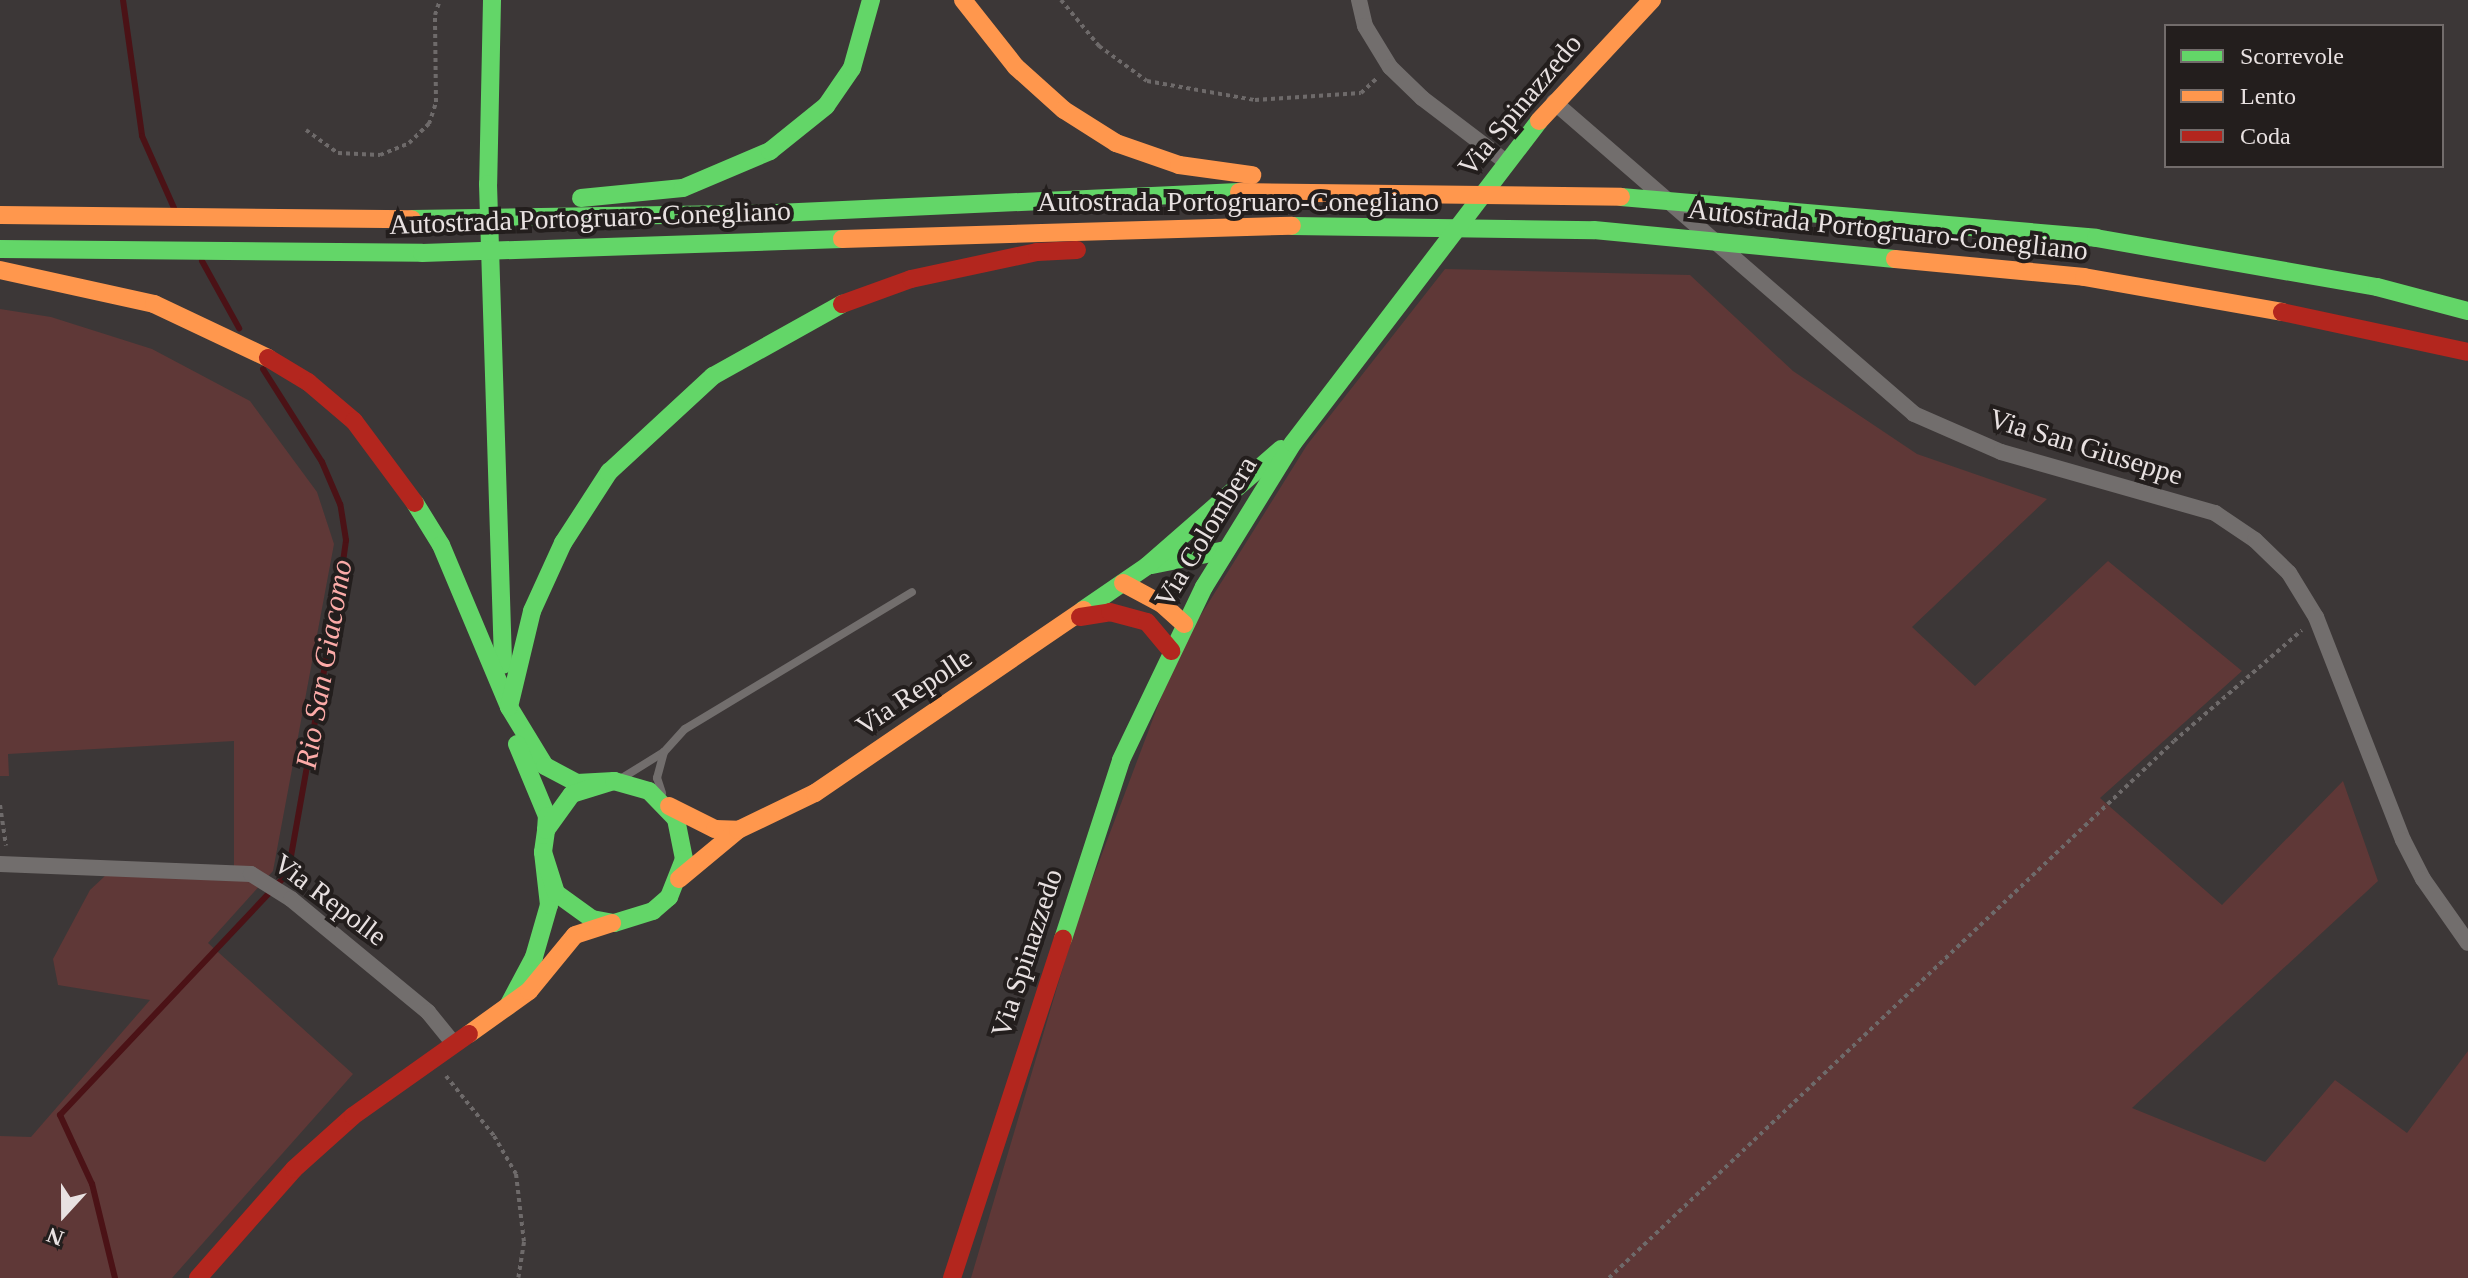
<!DOCTYPE html>
<html>
<head>
<meta charset="utf-8">
<style>
  body { margin:0 }
  #map { position:relative; width:2468px; height:1278px; overflow:hidden; background:#3c3737; font-family:Georgia,serif }
  div>[style] { position:absolute }
  [style*='--x'] { left:calc(var(--x)*1px); top:calc(var(--y)*1px); width:calc(var(--w)*1px); rotate:calc(var(--a)*1deg) }
  .green>* { inset:0; background:#5f3837 }
  .stream>* { height:6px; margin:-3px; padding:0 3px; transform-origin:3px; border-radius:3px; background:#4b1216 }
  .path>* { height:4px; margin-top:-2px; transform-origin:0; background:repeating-linear-gradient(90deg,#6e6a6a 0 4px,transparent 0 8px) }
  .lane>* { height:8px; margin:-4px; padding:0 4px; transform-origin:4px; border-radius:4px; background:#726e6d }
  .street>* { height:16px; margin:-8px; padding:0 8px; transform-origin:8px; border-radius:8px; background:#726e6d }
  .fast>* { height:18px; margin:-9px; padding:0 9px; transform-origin:9px; border-radius:9px; background:#63d668 }
  .slow>* { height:18px; margin:-9px; padding:0 9px; transform-origin:9px; border-radius:9px; background:#ff974d }
  .jam>* { height:18px; margin:-9px; padding:0 9px; transform-origin:9px; border-radius:9px; background:#b3261e }
  span { translate:-50% -50%; white-space:nowrap; text-align:center; line-height:1.15; -webkit-text-stroke:8px #231e1d; paint-order:stroke }
  .street-label { font-size:28px; color:#e8e1e1 }
  .water-label { font-size:30px; color:#fcaba8; font-style:italic }
  .legend { position:absolute; left:2164px; top:24px; width:280px; height:144px; box-sizing:border-box; background:#231e1d; border:2px solid #726c6b; margin:0; padding:10px 14px; list-style:none; font-size:24px; color:#e8e1e1 }
  .legend li { display:flex; align-items:center; gap:16px; height:40px }
  .legend b { width:40px; border:2px solid #726c6b }
  .north { position:absolute; left:24px; top:1174px; width:80px; height:80px; -webkit-text-stroke:6px #231e1d; paint-order:stroke; rotate:201deg; font-size:22px; font-weight:700; line-height:32px; text-align:center; color:#e8e1e1 }
  .north::after { content:''; display:block; margin:auto; width:28px; height:36px; background:#e8e1e1; clip-path:polygon(50% 0,100% 100%,50% 72%,0 100%) }
</style>
</head>
<body>
<div id="map">
  <div class="green">
    <div style="clip-path:polygon(1445px 269px,1690px 275px,1793px 371px,1917px 454px,2047px 499px,1912px 627px,1975px 686px,2108px 561px,2242px 671px,2100px 798px,2222px 905px,2343px 781px,2378px 881px,2132px 1108px,2265px 1162px,2335px 1080px,2407px 1133px,2468px 1051px,2468px 1278px,971px 1278px,1077px 920px,1179px 650px,1307px 445px)"></div>
    <div style="clip-path:polygon(0 309px,51px 317px,152px 349px,250px 401px,317px 492px,334px 544px,273px 871px,208px 943px,353px 1074px,172px 1278px,0 1278px,0 1136px,31px 1137px,150px 1000px,58px 985px,53px 959px,90px 890px,106px 875px,234px 881px,234px 741px,8px 754px,9px 776px,0 776px)"></div>
  </div>
  <div class="stream">
    <div style="--x:123;--y:0;--w:137;--a:82"></div>
    <div style="--x:142;--y:136;--w:79;--a:66"></div>
    <div style="--x:202;--y:261;--w:77;--a:61.1"></div>
    <div style="--x:115;--y:1278;--w:97;--a:-103.7"></div>
    <div style="--x:92;--y:1184;--w:76;--a:-114.9"></div>
    <div style="--x:60;--y:1115;--w:332;--a:-46.7"></div>
    <div style="--x:288;--y:873;--w:302;--a:-79.9"></div>
    <div style="--x:341;--y:576;--w:36;--a:-82"></div>
    <div style="--x:346;--y:540;--w:36;--a:-99"></div>
    <div style="--x:340;--y:504;--w:46;--a:-113.2"></div>
    <div style="--x:322;--y:462;--w:110;--a:-122.4"></div>
  </div>
  <div class="path">
    <div style="--x:1061;--y:0;--w:60;--a:50.4"></div>
    <div style="--x:1099;--y:46;--w:59;--a:36.1"></div>
    <div style="--x:1147;--y:81;--w:110;--a:10"></div>
    <div style="--x:1255;--y:100;--w:106;--a:-3.8"></div>
    <div style="--x:1361;--y:93;--w:21;--a:-43"></div>
    <div style="--x:306;--y:130;--w:39;--a:36"></div>
    <div style="--x:338;--y:153;--w:42;--a:2.7"></div>
    <div style="--x:380;--y:155;--w:31;--a:-22"></div>
    <div style="--x:409;--y:143;--w:28;--a:-44"></div>
    <div style="--x:429;--y:124;--w:23;--a:-72"></div>
    <div style="--x:436;--y:102;--w:87;--a:-90.7"></div>
    <div style="--x:435;--y:15;--w:16;--a:-72"></div>
    <div style="--x:0;--y:805;--w:41;--a:81.7"></div>
    <div style="--x:446;--y:1076;--w:77;--a:51.3"></div>
    <div style="--x:494;--y:1136;--w:44;--a:59.9"></div>
    <div style="--x:516;--y:1174;--w:68;--a:83.3"></div>
    <div style="--x:524;--y:1242;--w:36;--a:99"></div>
    <div style="--x:1609;--y:1278;--w:779;--a:-43.54"></div>
    <div style="--x:2174;--y:741;--w:169;--a:-40.9"></div>
  </div>
  <div class="lane">
    <div style="--x:622;--y:778;--w:49;--a:-31.8"></div>
    <div style="--x:662;--y:793;--w:16;--a:-108"></div>
    <div style="--x:657;--y:778;--w:27;--a:-75"></div>
    <div style="--x:664;--y:752;--w:31;--a:-48"></div>
    <div style="--x:685;--y:729;--w:265;--a:-31.1"></div>
  </div>
  <div class="street">
    <div style="--x:1359;--y:0;--w:27;--a:77"></div>
    <div style="--x:1365;--y:26;--w:48;--a:58.6"></div>
    <div style="--x:1390;--y:67;--w:45;--a:44.1"></div>
    <div style="--x:1422;--y:98;--w:106;--a:37.3"></div>
    <div style="--x:1554;--y:102;--w:476;--a:40.9"></div>
    <div style="--x:1914;--y:414;--w:95;--a:23.6"></div>
    <div style="--x:2001;--y:452;--w:223;--a:15.9"></div>
    <div style="--x:2215;--y:513;--w:48;--a:34"></div>
    <div style="--x:2255;--y:540;--w:47;--a:44.1"></div>
    <div style="--x:2289;--y:573;--w:52;--a:58.5"></div>
    <div style="--x:2316;--y:617;--w:239;--a:68.7"></div>
    <div style="--x:2403;--y:840;--w:44;--a:62.9"></div>
    <div style="--x:2423;--y:879;--w:78;--a:54.9"></div>
    <div style="--x:0;--y:864;--w:251;--a:2.3"></div>
    <div style="--x:251;--y:874;--w:47;--a:32"></div>
    <div style="--x:291;--y:899;--w:178;--a:39.5"></div>
    <div style="--x:428;--y:1012;--w:40;--a:51"></div>
  </div>
  <div class="fast">
    <div style="--x:492;--y:0;--w:184;--a:91.2"></div>
    <div style="--x:488;--y:184;--w:481;--a:88.2"></div>
    <div style="--x:1621;--y:197;--w:477;--a:4.9"></div>
    <div style="--x:2096;--y:238;--w:285;--a:9.9"></div>
    <div style="--x:2377;--y:287;--w:94;--a:14.8"></div>
    <div style="--x:581;--y:198;--w:102;--a:-5.6"></div>
    <div style="--x:683;--y:188;--w:95;--a:-23"></div>
    <div style="--x:770;--y:151;--w:72;--a:-38.8"></div>
    <div style="--x:826;--y:106;--w:46;--a:-55.6"></div>
    <div style="--x:852;--y:68;--w:71;--a:-74.4"></div>
    <div style="--x:412;--y:219;--w:365;--a:-0.9"></div>
    <div style="--x:777;--y:213;--w:462;--a:-2.6"></div>
    <div style="--x:1292;--y:226;--w:302;--a:0.8"></div>
    <div style="--x:1594;--y:230;--w:302;--a:5.5"></div>
    <div style="--x:0;--y:249;--w:422;--a:0.5"></div>
    <div style="--x:422;--y:253;--w:420;--a:-1.9"></div>
    <div style="--x:415;--y:503;--w:49;--a:58.2"></div>
    <div style="--x:441;--y:545;--w:176;--a:67.2"></div>
    <div style="--x:509;--y:707;--w:69;--a:58.6"></div>
    <div style="--x:545;--y:766;--w:36;--a:28"></div>
    <div style="--x:577;--y:783;--w:37;--a:-3"></div>
    <div style="--x:1152;--y:565;--w:76;--a:-11.5"></div>
    <div style="--x:1083;--y:610;--w:78;--a:-34.5"></div>
    <div style="--x:1147;--y:566;--w:178;--a:-41.1"></div>
    <div style="--x:509;--y:707;--w:99;--a:-76.5"></div>
    <div style="--x:532;--y:611;--w:75;--a:-65.5"></div>
    <div style="--x:563;--y:543;--w:85;--a:-57.1"></div>
    <div style="--x:609;--y:472;--w:142;--a:-42.7"></div>
    <div style="--x:713;--y:376;--w:148;--a:-29.2"></div>
    <div style="--x:517;--y:744;--w:78;--a:67.4"></div>
    <div style="--x:547;--y:816;--w:14;--a:94"></div>
    <div style="--x:1063;--y:939;--w:188;--a:-72"></div>
    <div style="--x:1121;--y:760;--w:192;--a:-64.4"></div>
    <div style="--x:1204;--y:587;--w:169;--a:-58.3"></div>
    <div style="--x:1293;--y:443;--w:405;--a:-52.6"></div>
    <div style="--x:508;--y:1006;--w:55;--a:-62"></div>
    <div style="--x:534;--y:957;--w:54;--a:-73.9"></div>
    <div style="--x:549;--y:905;--w:53;--a:-96.5"></div>
    <div style="--x:543;--y:852;--w:22;--a:-82"></div>
    <div style="--x:546;--y:830;--w:44;--a:-54.2"></div>
    <div style="--x:572;--y:794;--w:44;--a:-17.2"></div>
    <div style="--x:614;--y:781;--w:36;--a:16"></div>
    <div style="--x:649;--y:791;--w:39;--a:46"></div>
    <div style="--x:676;--y:819;--w:41;--a:78.7"></div>
    <div style="--x:684;--y:859;--w:41;--a:111.5"></div>
    <div style="--x:669;--y:897;--w:21;--a:139"></div>
    <div style="--x:653;--y:911;--w:41;--a:162.9"></div>
    <div style="--x:614;--y:923;--w:22;--a:-170"></div>
    <div style="--x:592;--y:919;--w:44;--a:-144.2"></div>
    <div style="--x:556;--y:893;--w:43;--a:-107.6"></div>
  </div>
  <div class="slow">
    <div style="--x:963;--y:0;--w:85;--a:51.7"></div>
    <div style="--x:1016;--y:67;--w:64;--a:41.9"></div>
    <div style="--x:1064;--y:110;--w:62;--a:32.4"></div>
    <div style="--x:1116;--y:143;--w:67;--a:19.2"></div>
    <div style="--x:1179;--y:165;--w:74;--a:7.8"></div>
    <div style="--x:1539;--y:121;--w:166;--a:-47"></div>
    <div style="--x:1239;--y:192;--w:382;--a:0.7"></div>
    <div style="--x:0;--y:215;--w:412;--a:0.6"></div>
    <div style="--x:842;--y:239;--w:450;--a:-1.7"></div>
    <div style="--x:1895;--y:259;--w:190;--a:5.4"></div>
    <div style="--x:2084;--y:277;--w:201;--a:10"></div>
    <div style="--x:0;--y:270;--w:158;--a:12.4"></div>
    <div style="--x:154;--y:304;--w:126;--a:25.3"></div>
    <div style="--x:1123;--y:583;--w:44;--a:28.3"></div>
    <div style="--x:1162;--y:604;--w:30;--a:42"></div>
    <div style="--x:669;--y:806;--w:51;--a:26.6"></div>
    <div style="--x:715;--y:829;--w:23;--a:2"></div>
    <div style="--x:679;--y:879;--w:77;--a:-39.7"></div>
    <div style="--x:738;--y:830;--w:85;--a:-25.7"></div>
    <div style="--x:815;--y:793;--w:325;--a:-34.3"></div>
    <div style="--x:469;--y:1034;--w:74;--a:-35.6"></div>
    <div style="--x:529;--y:991;--w:72;--a:-50.6"></div>
    <div style="--x:575;--y:935;--w:39;--a:-18"></div>
  </div>
  <div class="jam">
    <div style="--x:842;--y:304;--w:73;--a:-19.9"></div>
    <div style="--x:911;--y:279;--w:129;--a:-12.1"></div>
    <div style="--x:1037;--y:252;--w:40;--a:-2.9"></div>
    <div style="--x:2282;--y:312;--w:190;--a:12.1"></div>
    <div style="--x:268;--y:358;--w:47;--a:31"></div>
    <div style="--x:308;--y:382;--w:60;--a:40.3"></div>
    <div style="--x:354;--y:421;--w:102;--a:53.4"></div>
    <div style="--x:1080;--y:617;--w:30;--a:-9"></div>
    <div style="--x:1110;--y:612;--w:38;--a:15"></div>
    <div style="--x:1147;--y:622;--w:38;--a:50"></div>
    <div style="--x:198;--y:1278;--w:145;--a:-48.6"></div>
    <div style="--x:294;--y:1169;--w:79;--a:-41.9"></div>
    <div style="--x:353;--y:1116;--w:142;--a:-35.3"></div>
    <div style="--x:952;--y:1278;--w:357;--a:-71.9"></div>
  </div>
  <div class="street-label">
    <span style="left:1520px;top:105px;rotate:-50deg">Via Spinazzedo</span>
    <span style="left:1238px;top:202px">Autostrada Portogruaro-Conegliano</span>
    <span style="left:590px;top:218px;rotate:-2deg">Autostrada Portogruaro-Conegliano</span>
    <span style="left:1888px;top:230px;rotate:6deg">Autostrada Portogruaro-Conegliano</span>
    <span style="left:2086px;top:447px;rotate:17deg">Via San Giuseppe</span>
    <span style="left:1206px;top:532px;rotate:-59deg">Via Colombera</span>
    <span style="left:914px;top:692px;rotate:-34deg">Via Repolle</span>
    <span style="left:330px;top:900px;rotate:37deg">Via Repolle</span>
    <span style="left:1027px;top:953px;rotate:-72deg">Via Spinazzedo</span>
  </div>
  <div class="water-label">
    <span style="left:324px;top:664px;rotate:-80deg">Rio San Giacomo</span>
  </div>
  <ul class="legend">
  <li><b style="height:10px;background:#63d668"></b>Scorrevole</li>
  <li><b style="height:10px;background:#ff974d"></b>Lento</li>
  <li><b style="height:10px;background:#b3261e"></b>Coda</li>
  </ul>
  <div class="north">N</div>
</div>
</body>
</html>
